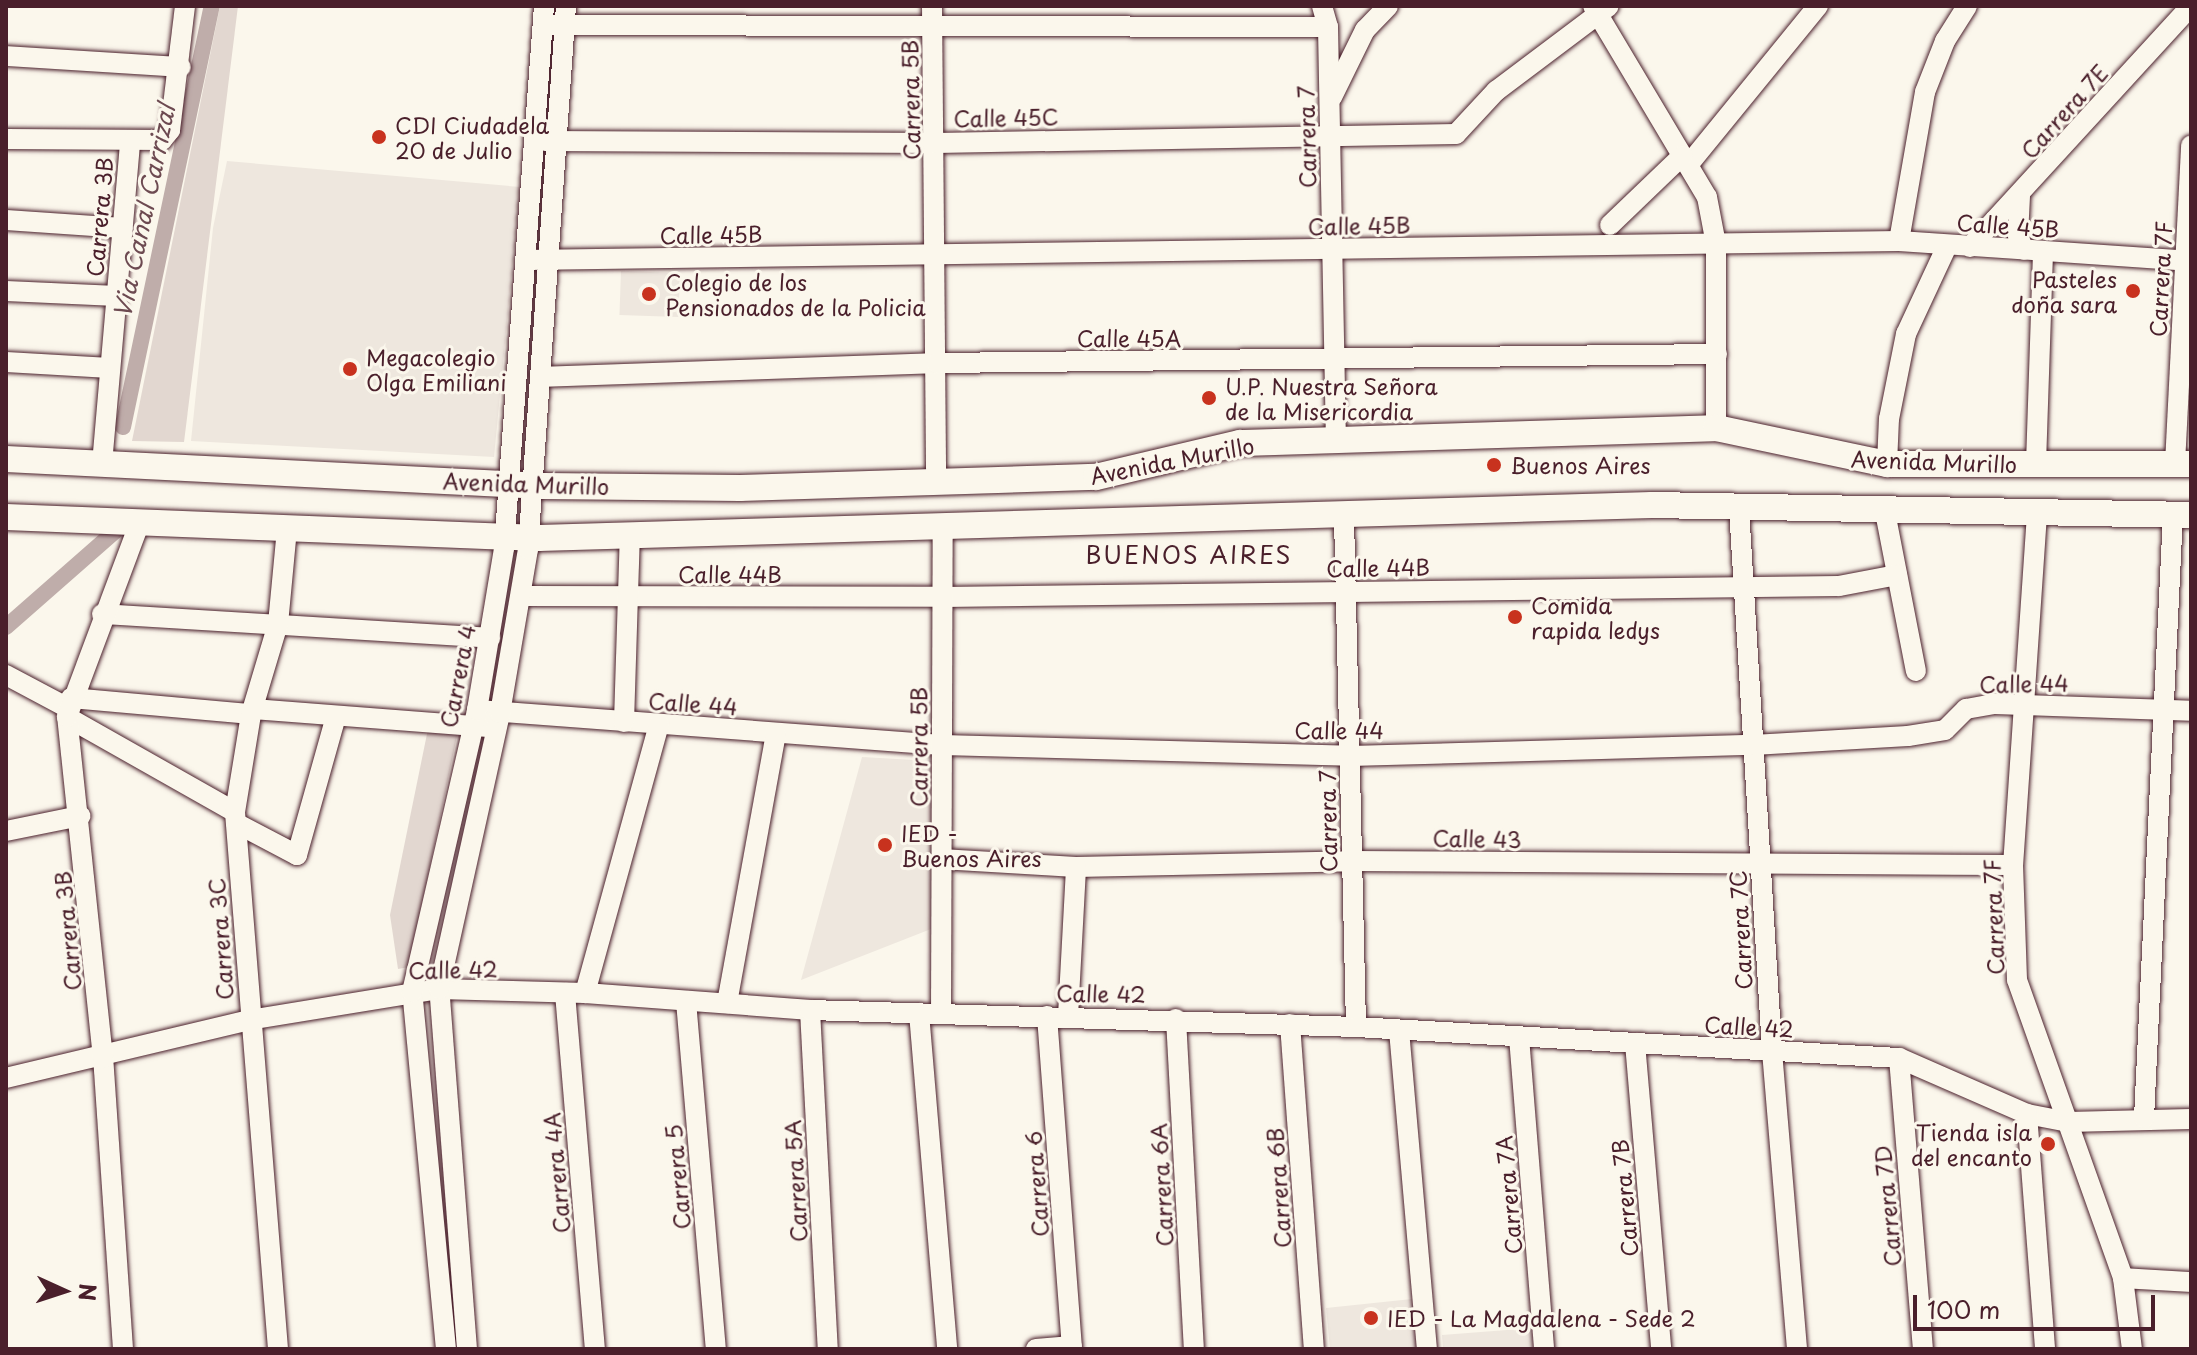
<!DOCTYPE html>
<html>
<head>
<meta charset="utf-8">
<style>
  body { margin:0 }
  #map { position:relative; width:2197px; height:1355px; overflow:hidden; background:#fbf7ec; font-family:"Playpen Sans",sans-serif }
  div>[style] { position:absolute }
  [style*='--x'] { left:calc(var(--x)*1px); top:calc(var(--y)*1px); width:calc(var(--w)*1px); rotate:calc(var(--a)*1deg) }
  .built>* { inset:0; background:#eee7de; transform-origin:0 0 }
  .green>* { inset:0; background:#e2d7d0 }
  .canal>* { height:16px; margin:-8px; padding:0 8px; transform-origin:8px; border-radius:8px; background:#bfadaa }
  .roads { filter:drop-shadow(0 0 2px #4a1f2b) drop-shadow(0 0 2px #4a1f2b) }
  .minor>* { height:20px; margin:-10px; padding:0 10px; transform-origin:10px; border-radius:10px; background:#fbf7ec }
  .major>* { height:26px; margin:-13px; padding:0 13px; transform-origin:13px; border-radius:13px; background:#fbf7ec }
  .dots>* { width:22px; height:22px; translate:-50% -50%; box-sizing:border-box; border:4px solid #fbf7ec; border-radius:50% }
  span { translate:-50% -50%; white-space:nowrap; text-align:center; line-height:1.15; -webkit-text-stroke:6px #fbf7ec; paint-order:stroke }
  .street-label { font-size:22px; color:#4a1f2b }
  .poi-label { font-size:22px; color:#4a1f2b }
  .left { translate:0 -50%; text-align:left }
  .right { translate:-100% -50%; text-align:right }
  .water-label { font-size:24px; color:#6d4a51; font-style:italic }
  .neighbourhood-label { font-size:24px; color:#4a1f2b; letter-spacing:2px }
  .frame { position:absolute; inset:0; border:8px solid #4a1f2b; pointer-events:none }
  .north { position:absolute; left:24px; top:1251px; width:80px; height:80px; -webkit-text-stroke:6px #fbf7ec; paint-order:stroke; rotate:93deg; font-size:22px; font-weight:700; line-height:32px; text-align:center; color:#4a1f2b }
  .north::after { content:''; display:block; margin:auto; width:28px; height:36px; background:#4a1f2b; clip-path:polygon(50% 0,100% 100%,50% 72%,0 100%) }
  .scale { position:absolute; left:1913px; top:1295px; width:242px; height:36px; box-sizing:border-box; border:4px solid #4a1f2b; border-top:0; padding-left:10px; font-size:24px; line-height:28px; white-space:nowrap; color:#4a1f2b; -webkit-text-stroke:6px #fbf7ec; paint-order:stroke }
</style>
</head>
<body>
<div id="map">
  <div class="built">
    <div style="clip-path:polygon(227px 161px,520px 187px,494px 457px,191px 441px,213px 228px)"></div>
    <div style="left:621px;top:271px;width:59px;height:44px;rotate:2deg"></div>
    <div style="clip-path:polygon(862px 757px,932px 761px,931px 929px,801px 980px)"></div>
    <div style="clip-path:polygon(1412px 1299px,1418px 1349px,1330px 1349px,1326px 1308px)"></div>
    <div style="clip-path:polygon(1531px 1328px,1533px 1349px,1443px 1349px,1442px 1335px)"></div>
  </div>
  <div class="green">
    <div style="clip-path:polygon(220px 6px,238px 6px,184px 442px,132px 441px)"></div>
    <div style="clip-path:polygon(428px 729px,458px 731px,409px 967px,398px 969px,390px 915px)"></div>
  </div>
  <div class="canal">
    <div style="--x:123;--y:427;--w:430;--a:-78.1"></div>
    <div style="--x:6;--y:627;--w:144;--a:-41.3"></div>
  </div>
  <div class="roads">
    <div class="minor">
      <div style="--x:932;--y:6;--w:476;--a:89.5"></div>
      <div style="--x:1322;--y:6;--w:22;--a:74"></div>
      <div style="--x:1328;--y:27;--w:411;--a:88.9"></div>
      <div style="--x:1593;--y:6;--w:222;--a:59.2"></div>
      <div style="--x:1707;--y:197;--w:48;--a:79.2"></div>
      <div style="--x:1716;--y:244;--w:184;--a:90"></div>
      <div style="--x:552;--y:25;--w:776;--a:0.15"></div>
      <div style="--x:6;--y:56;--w:175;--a:3.6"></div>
      <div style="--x:1332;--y:97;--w:75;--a:-63.8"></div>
      <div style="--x:1365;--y:30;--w:33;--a:-46"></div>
      <div style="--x:6;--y:139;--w:156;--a:0.4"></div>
      <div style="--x:162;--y:140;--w:13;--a:-51"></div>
      <div style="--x:170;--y:130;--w:125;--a:-83.1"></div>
      <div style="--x:545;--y:141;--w:391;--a:0.3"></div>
      <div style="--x:936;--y:143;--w:520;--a:-0.99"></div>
      <div style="--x:1456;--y:134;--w:59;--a:-47.1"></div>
      <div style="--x:1496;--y:91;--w:141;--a:-37"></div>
      <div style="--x:1689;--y:164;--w:204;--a:-50.8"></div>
      <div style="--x:2020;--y:196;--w:40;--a:92.9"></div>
      <div style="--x:2018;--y:236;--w:15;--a:67"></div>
      <div style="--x:6;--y:220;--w:117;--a:3.9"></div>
      <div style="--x:1610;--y:225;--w:100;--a:-43.8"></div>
      <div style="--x:1899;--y:241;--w:151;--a:-80.1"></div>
      <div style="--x:1925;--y:92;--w:55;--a:-68.6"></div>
      <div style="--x:1945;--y:41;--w:41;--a:-57.8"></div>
      <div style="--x:1970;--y:247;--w:327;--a:-47.5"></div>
      <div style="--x:526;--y:260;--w:1373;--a:-0.79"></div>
      <div style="--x:1899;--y:241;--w:293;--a:3.9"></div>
      <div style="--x:6;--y:291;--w:111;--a:2.6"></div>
      <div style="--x:6;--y:362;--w:104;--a:3.3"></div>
      <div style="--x:541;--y:377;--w:396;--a:-2"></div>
      <div style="--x:937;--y:363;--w:780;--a:-0.66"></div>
      <div style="--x:102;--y:464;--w:322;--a:-85"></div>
      <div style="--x:1887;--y:464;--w:45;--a:-87.5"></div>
      <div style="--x:1889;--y:419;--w:87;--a:-78.7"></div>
      <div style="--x:1906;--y:334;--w:97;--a:-65"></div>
      <div style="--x:2036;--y:464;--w:212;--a:-88.1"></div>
      <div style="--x:2175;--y:464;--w:319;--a:-87.1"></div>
      <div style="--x:1739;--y:508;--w:544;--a:86.52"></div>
      <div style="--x:1772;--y:1051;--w:299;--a:85.2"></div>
      <div style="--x:1885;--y:512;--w:162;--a:79"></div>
      <div style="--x:2037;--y:514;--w:352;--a:93.9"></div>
      <div style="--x:2013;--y:865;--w:115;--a:88"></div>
      <div style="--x:2017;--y:980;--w:316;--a:70.4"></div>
      <div style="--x:2123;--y:1278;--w:72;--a:82.8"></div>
      <div style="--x:1344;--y:517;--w:510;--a:88.65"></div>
      <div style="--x:522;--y:596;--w:421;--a:0.1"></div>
      <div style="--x:943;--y:597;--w:896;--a:-0.7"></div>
      <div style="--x:1839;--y:586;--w:59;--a:-10.7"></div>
      <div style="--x:102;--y:614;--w:389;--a:3.5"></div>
      <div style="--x:6;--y:675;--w:70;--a:28"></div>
      <div style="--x:71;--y:698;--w:181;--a:5.1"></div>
      <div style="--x:253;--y:709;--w:233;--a:4.4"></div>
      <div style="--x:477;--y:710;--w:466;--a:4.3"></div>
      <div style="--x:942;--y:745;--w:408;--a:1.5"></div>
      <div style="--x:1350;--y:756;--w:403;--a:-1.6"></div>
      <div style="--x:1753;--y:745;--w:155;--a:-3.3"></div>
      <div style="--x:1908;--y:736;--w:37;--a:-9"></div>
      <div style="--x:1945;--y:730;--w:30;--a:-45"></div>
      <div style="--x:1966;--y:709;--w:29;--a:-10"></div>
      <div style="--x:1995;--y:704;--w:196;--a:2"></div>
      <div style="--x:67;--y:717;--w:193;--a:29.5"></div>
      <div style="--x:624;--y:722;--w:186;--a:-88.2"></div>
      <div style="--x:236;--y:823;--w:69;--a:27.7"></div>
      <div style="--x:297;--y:855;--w:144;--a:-74.3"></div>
      <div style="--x:6;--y:831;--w:76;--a:-11.5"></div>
      <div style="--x:941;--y:859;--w:135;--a:3.4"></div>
      <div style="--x:1076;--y:867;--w:276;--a:-1.2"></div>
      <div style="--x:1352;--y:861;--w:661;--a:0.35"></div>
      <div style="--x:565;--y:993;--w:357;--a:85.2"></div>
      <div style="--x:585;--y:993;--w:279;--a:-74.6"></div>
      <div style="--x:686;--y:1001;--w:349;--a:85.1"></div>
      <div style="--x:727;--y:1003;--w:274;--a:-79.7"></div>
      <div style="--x:810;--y:1010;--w:339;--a:87"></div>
      <div style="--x:919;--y:1013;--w:337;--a:85.2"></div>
      <div style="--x:941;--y:1014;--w:486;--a:-89.8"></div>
      <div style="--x:1047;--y:1016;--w:334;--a:85.7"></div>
      <div style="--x:1068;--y:1016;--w:149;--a:-86.9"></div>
      <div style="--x:1176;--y:1019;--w:330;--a:86.9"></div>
      <div style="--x:1290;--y:1024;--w:326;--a:85.8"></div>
      <div style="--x:1399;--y:1030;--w:320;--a:85"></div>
      <div style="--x:1519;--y:1037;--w:313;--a:85.4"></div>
      <div style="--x:1635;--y:1043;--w:307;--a:85.1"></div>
      <div style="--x:1899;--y:1058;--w:292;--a:85.3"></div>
      <div style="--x:6;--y:1078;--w:250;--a:-13.4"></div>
      <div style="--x:249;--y:1020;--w:193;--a:-9.3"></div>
      <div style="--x:439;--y:989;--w:146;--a:1.6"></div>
      <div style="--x:585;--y:993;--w:226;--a:4.3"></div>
      <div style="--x:810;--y:1010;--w:546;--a:1.78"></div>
      <div style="--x:1356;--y:1027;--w:544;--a:3.27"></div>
      <div style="--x:1899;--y:1058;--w:140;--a:23.6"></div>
      <div style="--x:2027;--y:1114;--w:42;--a:11"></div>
      <div style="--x:2068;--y:1122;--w:123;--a:-1.4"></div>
      <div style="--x:2027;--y:1114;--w:236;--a:85.6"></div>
      <div style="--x:2144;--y:1118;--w:605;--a:-87.25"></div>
      <div style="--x:2123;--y:1278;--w:68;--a:3.4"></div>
      <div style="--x:123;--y:1349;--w:292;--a:-93.9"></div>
      <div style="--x:103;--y:1058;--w:343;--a:-96"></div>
      <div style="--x:67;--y:717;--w:208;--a:-69.5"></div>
      <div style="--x:278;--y:1349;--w:539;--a:-94.58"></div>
      <div style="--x:235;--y:812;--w:99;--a:-80.7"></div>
      <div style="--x:251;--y:714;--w:94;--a:-73.3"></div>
      <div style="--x:278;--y:624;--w:95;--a:-84.6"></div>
      <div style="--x:446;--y:1349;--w:359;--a:-95.4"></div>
      <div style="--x:412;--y:992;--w:289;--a:-77"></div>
      <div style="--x:477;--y:710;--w:164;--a:-80.5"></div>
      <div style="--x:504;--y:548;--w:543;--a:-85.78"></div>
      <div style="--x:467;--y:1349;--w:361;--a:-94.4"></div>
      <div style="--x:439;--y:989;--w:283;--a:-77.5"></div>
      <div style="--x:500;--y:713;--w:166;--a:-80.3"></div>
      <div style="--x:528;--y:549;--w:544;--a:-86"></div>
      <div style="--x:1036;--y:1349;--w:36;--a:-5"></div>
    </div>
    <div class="major">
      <div style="--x:6;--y:459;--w:538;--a:2.88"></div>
      <div style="--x:543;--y:486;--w:197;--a:0.6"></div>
      <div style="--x:740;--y:488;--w:356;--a:-1.8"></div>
      <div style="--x:1096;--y:477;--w:148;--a:-13.3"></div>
      <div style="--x:1240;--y:443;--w:476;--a:-1.8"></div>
      <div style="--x:1716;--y:428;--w:175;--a:11.9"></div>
      <div style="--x:1887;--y:464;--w:304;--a:0"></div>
      <div style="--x:6;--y:517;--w:533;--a:2.26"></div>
      <div style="--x:539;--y:538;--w:1113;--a:-1.7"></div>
      <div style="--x:1652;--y:505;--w:539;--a:1.06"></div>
    </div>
  </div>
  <div class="dots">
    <div style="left:379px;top:137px;background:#c8321e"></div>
    <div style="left:2133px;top:291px;background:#c8321e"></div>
    <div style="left:649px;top:294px;background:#c8321e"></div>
    <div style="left:350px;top:369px;background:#c8321e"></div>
    <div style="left:1209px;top:398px;background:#c8321e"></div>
    <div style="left:1494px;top:465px;background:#c8321e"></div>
    <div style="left:1515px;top:617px;background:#c8321e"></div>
    <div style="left:885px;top:845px;background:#c8321e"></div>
    <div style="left:2048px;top:1144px;background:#c8321e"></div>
    <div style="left:1371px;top:1318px;background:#c8321e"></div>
  </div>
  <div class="street-label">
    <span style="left:910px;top:100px;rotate:-91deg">Carrera 5B</span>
    <span style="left:2064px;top:111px;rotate:-48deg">Carrera 7E</span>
    <span style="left:1006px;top:117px;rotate:-1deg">Calle 45C</span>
    <span style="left:1306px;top:137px;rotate:-91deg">Carrera 7</span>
    <span style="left:99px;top:217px;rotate:-85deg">Carrera 3B</span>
    <span style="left:1359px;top:225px;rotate:-1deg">Calle 45B</span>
    <span style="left:2008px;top:225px;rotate:4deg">Calle 45B</span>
    <span style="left:711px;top:234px;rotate:-1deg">Calle 45B</span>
    <span style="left:2160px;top:279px;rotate:-87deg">Carrera 7F</span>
    <span style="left:1129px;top:338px">Calle 45A</span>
    <span style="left:1172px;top:460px;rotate:-11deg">Avenida Murillo</span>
    <span style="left:1934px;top:461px;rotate:2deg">Avenida Murillo</span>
    <span style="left:526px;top:483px;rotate:2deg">Avenida Murillo</span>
    <span style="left:1378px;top:567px;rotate:-1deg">Calle 44B</span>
    <span style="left:730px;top:574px">Calle 44B</span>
    <span style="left:457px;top:676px;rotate:-79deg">Carrera 4</span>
    <span style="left:2024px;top:683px;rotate:-1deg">Calle 44</span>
    <span style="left:693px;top:703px;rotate:4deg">Calle 44</span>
    <span style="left:1339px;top:730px">Calle 44</span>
    <span style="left:918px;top:747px;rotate:-90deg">Carrera 5B</span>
    <span style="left:1327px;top:821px;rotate:-91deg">Carrera 7</span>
    <span style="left:1477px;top:838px;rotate:1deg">Calle 43</span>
    <span style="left:1993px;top:917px;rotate:-92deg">Carrera 7F</span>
    <span style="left:1740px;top:930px;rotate:-93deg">Carrera 7C</span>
    <span style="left:67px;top:931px;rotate:-95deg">Carrera 3B</span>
    <span style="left:220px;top:939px;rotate:-94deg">Carrera 3C</span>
    <span style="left:453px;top:969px;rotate:-1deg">Calle 42</span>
    <span style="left:1101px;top:993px;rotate:1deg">Calle 42</span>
    <span style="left:1749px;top:1026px;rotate:3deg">Calle 42</span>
    <span style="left:556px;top:1173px;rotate:-95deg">Carrera 4A</span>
    <span style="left:677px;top:1177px;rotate:-95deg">Carrera 5</span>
    <span style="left:795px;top:1181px;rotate:-93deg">Carrera 5A</span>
    <span style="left:1036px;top:1184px;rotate:-94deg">Carrera 6</span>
    <span style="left:1161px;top:1185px;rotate:-93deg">Carrera 6A</span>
    <span style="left:1278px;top:1188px;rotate:-94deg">Carrera 6B</span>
    <span style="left:1508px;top:1195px;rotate:-95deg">Carrera 7A</span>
    <span style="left:1624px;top:1198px;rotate:-95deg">Carrera 7B</span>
    <span style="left:1887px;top:1206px;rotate:-95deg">Carrera 7D</span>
  </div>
  <div class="poi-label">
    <span class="left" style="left:395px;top:137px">CDI Ciudadela<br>20 de Julio</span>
    <span class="right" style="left:2117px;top:291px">Pasteles<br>doña sara</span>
    <span class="left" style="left:665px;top:294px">Colegio de los<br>Pensionados de la Policia</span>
    <span class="left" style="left:366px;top:369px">Megacolegio<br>Olga Emiliani</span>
    <span class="left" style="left:1225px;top:398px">U.P. Nuestra Señora<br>de la Misericordia</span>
    <span class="left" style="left:1510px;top:465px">Buenos Aires</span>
    <span class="left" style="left:1531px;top:617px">Comida<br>rapida ledys</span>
    <span class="left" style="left:901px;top:845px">IED -<br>Buenos Aires</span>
    <span class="right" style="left:2032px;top:1144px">Tienda isla<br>del encanto</span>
    <span class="left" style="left:1387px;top:1318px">IED - La Magdalena - Sede 2</span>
  </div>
  <div class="water-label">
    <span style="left:144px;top:211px;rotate:-78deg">Via Canal Carrizal</span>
  </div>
  <div class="neighbourhood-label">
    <span style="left:1189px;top:555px">BUENOS AIRES</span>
  </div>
  <div class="frame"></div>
  <div class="north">N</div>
  <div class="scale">100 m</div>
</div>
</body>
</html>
